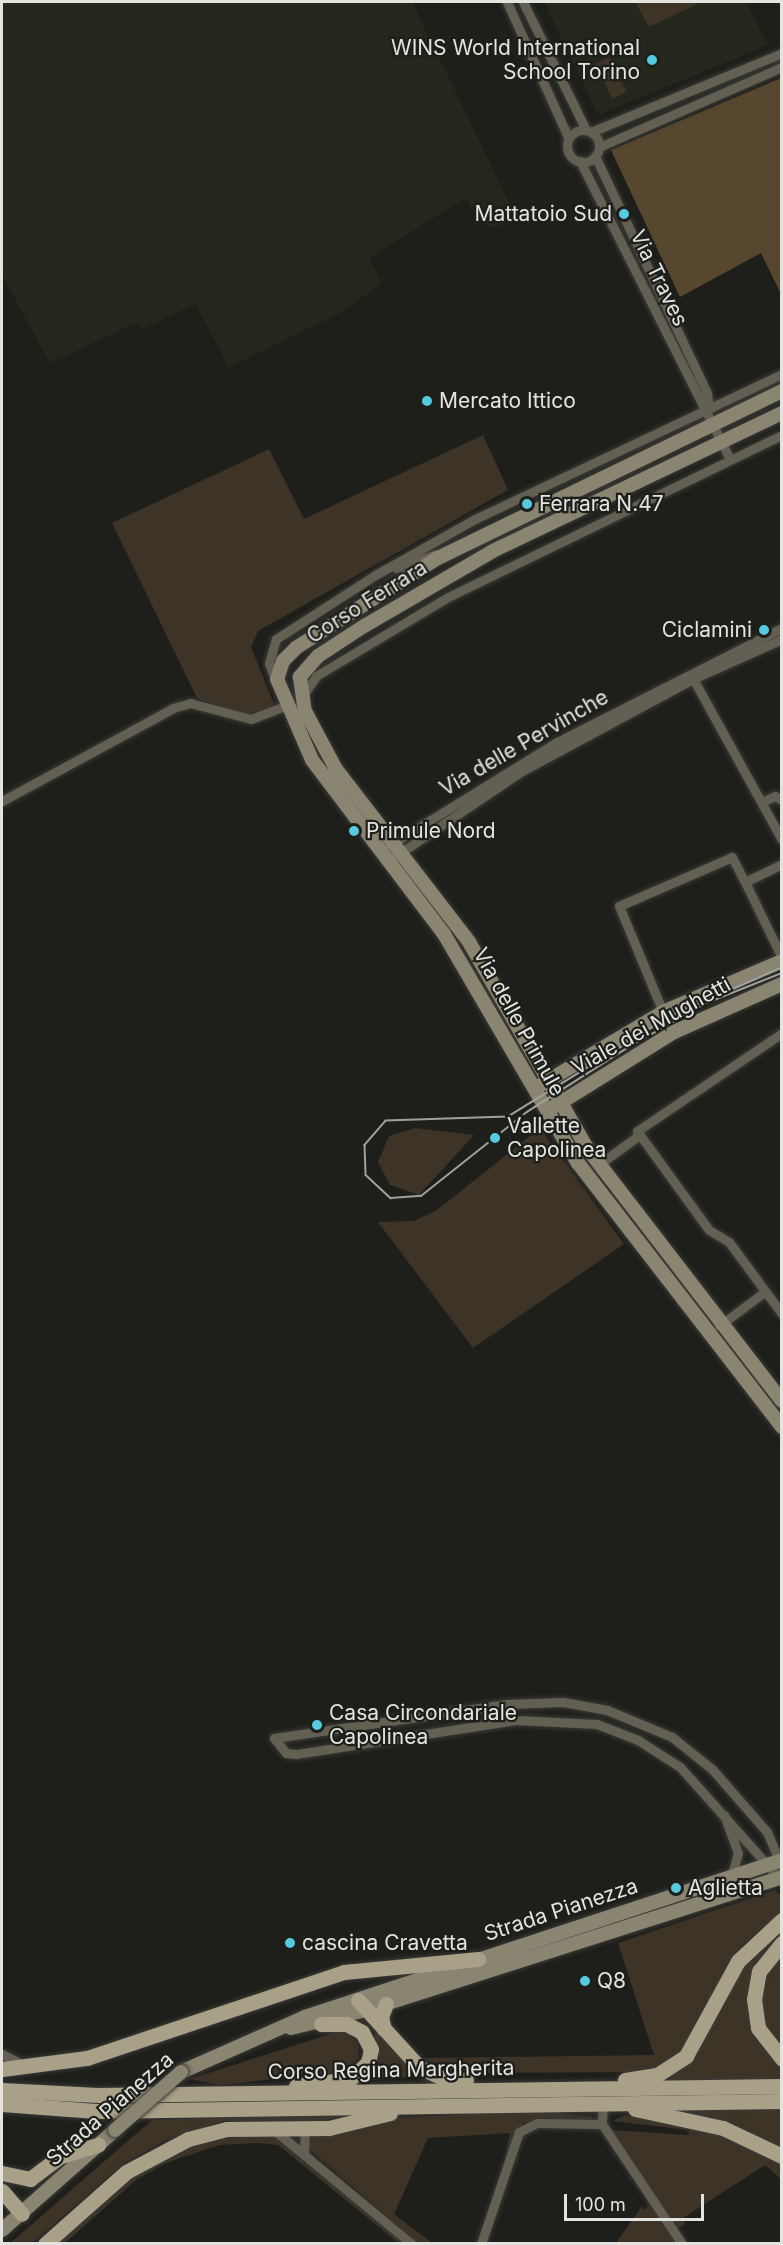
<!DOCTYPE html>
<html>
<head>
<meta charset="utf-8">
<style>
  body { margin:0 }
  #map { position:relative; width:783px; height:2245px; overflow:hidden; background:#1e1f1b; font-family:Inter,sans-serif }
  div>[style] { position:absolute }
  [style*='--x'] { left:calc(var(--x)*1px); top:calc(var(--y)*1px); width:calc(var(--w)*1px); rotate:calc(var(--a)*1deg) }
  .built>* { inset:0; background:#25261c }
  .green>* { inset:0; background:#3d3326; transform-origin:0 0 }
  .forest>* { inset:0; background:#58472f }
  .roads { filter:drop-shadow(0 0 2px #3a3a37) drop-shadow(0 0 2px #3a3a37) }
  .street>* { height:9px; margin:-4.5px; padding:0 4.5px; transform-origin:4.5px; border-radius:4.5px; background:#636053 }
  .street>.ring { margin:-4.5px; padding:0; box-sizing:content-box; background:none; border:9px solid #636053; border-radius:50% }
  .secondary>* { height:14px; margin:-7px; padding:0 7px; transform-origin:7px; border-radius:7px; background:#8a8571 }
  .primary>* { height:15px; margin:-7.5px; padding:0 7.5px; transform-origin:7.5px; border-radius:7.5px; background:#a8a188 }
  .tram>* { height:1.5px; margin:-0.75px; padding:0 0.75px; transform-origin:0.75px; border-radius:0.75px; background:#a0a09d }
  .bridges { filter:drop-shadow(0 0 2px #3a3a37) drop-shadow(0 0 2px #3a3a37) }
  .secondary-bridge>* { height:14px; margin:-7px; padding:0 7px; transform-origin:7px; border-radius:7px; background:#8a8571 }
  .dots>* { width:16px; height:16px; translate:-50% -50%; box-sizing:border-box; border:3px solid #1e1f1b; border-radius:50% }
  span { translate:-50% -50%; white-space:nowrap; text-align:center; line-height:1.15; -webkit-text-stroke:4.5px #1e1f1b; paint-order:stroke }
  .poi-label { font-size:21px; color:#e3e3e0 }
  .right { translate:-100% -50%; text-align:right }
  .left { translate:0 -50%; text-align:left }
  .street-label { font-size:21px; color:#e3e3e0 }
  .frame { position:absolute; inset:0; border:3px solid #e3e3e0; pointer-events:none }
  .scale { position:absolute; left:564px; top:2194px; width:140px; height:27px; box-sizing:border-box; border:3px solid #e3e3e0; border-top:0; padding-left:8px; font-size:18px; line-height:21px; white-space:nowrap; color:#e3e3e0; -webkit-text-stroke:4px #1e1f1b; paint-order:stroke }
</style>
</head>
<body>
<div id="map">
  <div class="built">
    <div style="clip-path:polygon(2px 2px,412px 2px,517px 219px,496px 227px,481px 224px,466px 198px,369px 258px,382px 283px,342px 312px,229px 367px,195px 304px,142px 329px,137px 322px,50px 363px,2px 275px)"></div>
    <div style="clip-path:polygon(544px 2px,746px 2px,768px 45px,598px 115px)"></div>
  </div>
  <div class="green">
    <div style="clip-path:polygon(635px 2px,695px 2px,697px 4px,649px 27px)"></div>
    <div style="left:609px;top:57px;width:39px;height:16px;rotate:63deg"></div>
    <div style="clip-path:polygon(483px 435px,508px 490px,258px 631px,251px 647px,274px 704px,269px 710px,239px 715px,197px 698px,112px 523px,269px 449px,304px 519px)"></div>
    <div style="clip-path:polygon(415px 1128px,474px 1135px,419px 1195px,390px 1185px,378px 1162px,389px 1136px)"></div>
    <div style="clip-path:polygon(540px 1128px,624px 1244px,473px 1348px,378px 1222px,414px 1221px,437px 1210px)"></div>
    <div style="clip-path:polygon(775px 1890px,781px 1895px,781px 1912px,741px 1946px,693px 2038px,672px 2061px,647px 2072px,458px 2073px,422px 2058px,654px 2055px,618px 1943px)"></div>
    <div style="clip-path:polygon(781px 1925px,781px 1938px,749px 1994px,781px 2064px,781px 2079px,658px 2080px,697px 2051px,738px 1970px)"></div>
    <div style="clip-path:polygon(781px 1950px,781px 2052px,764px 2026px,759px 1989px)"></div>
    <div style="clip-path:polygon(376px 2029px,420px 2074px,419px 2076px,364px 2081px)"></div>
    <div style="clip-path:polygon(336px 2032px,349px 2033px,358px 2044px,359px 2057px,347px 2071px,221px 2085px,190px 2079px)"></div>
    <div style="clip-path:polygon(681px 2108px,781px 2108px,781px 2148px,727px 2123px,676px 2110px)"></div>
    <div style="clip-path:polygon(542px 2111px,594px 2117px,588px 2122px,523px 2122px,502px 2174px,510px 2133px,428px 2138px,394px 2214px,432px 2243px,418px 2243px,308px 2148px,309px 2134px,393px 2118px)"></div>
    <div style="clip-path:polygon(345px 2114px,321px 2122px,224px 2121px,170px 2138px,124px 2163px,32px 2243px,9px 2244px,152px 2120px)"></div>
    <div style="clip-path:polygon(625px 2115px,706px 2129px,770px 2154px,781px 2164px,781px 2179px,765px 2165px,683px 2218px,685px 2224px,677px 2229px,611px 2130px,688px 2135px,689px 2130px,612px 2121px)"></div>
    <div style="clip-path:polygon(276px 2135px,408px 2243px,399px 2243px,278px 2145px,257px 2143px,220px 2145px,165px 2163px,137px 2179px,65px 2243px,56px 2244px,132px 2177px,170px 2153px,212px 2139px)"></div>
    <div style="clip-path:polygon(650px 2204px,677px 2244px,615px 2244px,642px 2206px,644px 2210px)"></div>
  </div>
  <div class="forest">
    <div style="clip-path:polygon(781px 78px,781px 294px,761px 253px,680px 297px,611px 150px)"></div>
  </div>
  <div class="roads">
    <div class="street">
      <div style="--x:507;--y:2;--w:150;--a:65.7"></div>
      <div style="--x:523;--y:2;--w:143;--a:63.8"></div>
      <div class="ring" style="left:567px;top:130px;width:23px;height:23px"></div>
      <div style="--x:591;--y:132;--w:207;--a:-22.5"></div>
      <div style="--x:599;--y:147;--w:200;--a:-23.6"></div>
      <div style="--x:595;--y:156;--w:262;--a:64.7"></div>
      <div style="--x:707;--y:393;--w:16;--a:83"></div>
      <div style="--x:580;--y:161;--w:334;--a:63.3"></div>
      <div style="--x:396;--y:568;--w:42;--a:-19.3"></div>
      <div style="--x:691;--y:675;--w:188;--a:61.1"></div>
      <div style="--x:277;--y:684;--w:22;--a:-111"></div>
      <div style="--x:269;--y:663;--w:25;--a:-74"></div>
      <div style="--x:276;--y:639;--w:120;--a:-32.8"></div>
      <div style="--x:377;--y:574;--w:112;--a:-29.3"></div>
      <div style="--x:475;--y:519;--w:340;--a:-25.3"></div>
      <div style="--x:302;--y:697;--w:25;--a:-56"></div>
      <div style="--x:316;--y:676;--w:154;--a:-30.9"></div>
      <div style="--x:448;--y:597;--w:371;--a:-25.9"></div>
      <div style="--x:2;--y:801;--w:195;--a:-28.5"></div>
      <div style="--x:173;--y:708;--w:18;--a:-16"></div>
      <div style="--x:190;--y:703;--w:63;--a:14.7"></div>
      <div style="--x:251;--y:719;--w:36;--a:-21"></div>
      <div style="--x:762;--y:802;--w:14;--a:-25"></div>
      <div style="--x:775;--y:796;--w:8;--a:30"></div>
      <div style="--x:390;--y:845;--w:196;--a:-31.7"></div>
      <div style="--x:557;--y:742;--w:252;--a:-26.9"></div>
      <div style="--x:387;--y:862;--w:163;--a:-34"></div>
      <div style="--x:522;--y:771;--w:194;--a:-28.3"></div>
      <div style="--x:693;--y:679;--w:98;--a:-24.2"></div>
      <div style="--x:782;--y:864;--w:41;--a:154.1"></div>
      <div style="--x:745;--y:882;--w:85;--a:64"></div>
      <div style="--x:663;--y:1012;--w:115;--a:-112.5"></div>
      <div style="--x:619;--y:906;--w:123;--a:-23.4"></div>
      <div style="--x:732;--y:857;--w:28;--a:63"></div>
      <div style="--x:782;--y:1033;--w:175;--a:145.9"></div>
      <div style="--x:637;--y:1131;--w:122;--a:54"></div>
      <div style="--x:709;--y:1230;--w:23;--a:31"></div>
      <div style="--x:729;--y:1242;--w:89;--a:53.6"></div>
      <div style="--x:598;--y:1165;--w:49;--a:-35.9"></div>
      <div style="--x:719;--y:1326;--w:55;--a:-36.9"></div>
      <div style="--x:724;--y:1815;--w:40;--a:69.8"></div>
      <div style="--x:738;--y:1853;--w:25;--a:106"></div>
      <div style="--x:779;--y:1878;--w:149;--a:-131.7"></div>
      <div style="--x:680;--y:1767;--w:50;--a:-147.3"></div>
      <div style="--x:638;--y:1740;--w:44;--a:-158.7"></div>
      <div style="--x:597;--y:1724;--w:81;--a:-177.2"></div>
      <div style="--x:516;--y:1720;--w:223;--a:171.2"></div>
      <div style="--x:296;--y:1754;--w:10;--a:-174"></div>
      <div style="--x:286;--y:1753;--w:19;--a:-129"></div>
      <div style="--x:274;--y:1738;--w:235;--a:-8.3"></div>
      <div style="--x:507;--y:1704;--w:56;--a:-2"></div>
      <div style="--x:563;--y:1702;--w:45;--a:10.3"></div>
      <div style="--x:607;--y:1710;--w:70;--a:22.6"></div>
      <div style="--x:672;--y:1737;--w:51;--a:38.7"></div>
      <div style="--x:712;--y:1769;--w:84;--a:48.9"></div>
      <div style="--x:767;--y:1832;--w:38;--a:67"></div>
      <div style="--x:2;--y:2054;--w:25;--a:27"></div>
      <div style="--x:603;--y:2103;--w:21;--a:93"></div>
      <div style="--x:602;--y:2124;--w:144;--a:56.3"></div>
      <div style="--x:274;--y:2130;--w:179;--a:39.6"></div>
      <div style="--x:304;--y:2155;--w:25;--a:-88"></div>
      <div style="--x:481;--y:2244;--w:118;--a:-71.3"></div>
      <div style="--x:519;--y:2132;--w:20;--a:-27"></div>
      <div style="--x:537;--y:2123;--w:65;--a:0.9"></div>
    </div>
    <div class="secondary">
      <div style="--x:782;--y:391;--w:385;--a:154.1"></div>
      <div style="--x:436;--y:559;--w:166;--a:147.6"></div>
      <div style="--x:296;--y:648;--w:18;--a:135"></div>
      <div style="--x:283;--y:661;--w:19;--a:108"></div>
      <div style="--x:277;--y:679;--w:88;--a:66.6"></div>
      <div style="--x:312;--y:760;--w:218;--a:52.8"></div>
      <div style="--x:444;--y:934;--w:265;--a:59.7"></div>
      <div style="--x:578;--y:1163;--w:334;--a:52.3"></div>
      <div style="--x:782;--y:413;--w:320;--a:154.5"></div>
      <div style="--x:493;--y:551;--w:149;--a:149.8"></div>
      <div style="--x:364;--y:626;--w:55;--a:146.9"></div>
      <div style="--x:318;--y:656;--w:28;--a:131"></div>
      <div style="--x:300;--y:677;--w:34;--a:82"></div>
      <div style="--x:305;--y:711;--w:66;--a:61.9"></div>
      <div style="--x:336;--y:769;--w:218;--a:52.4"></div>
      <div style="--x:469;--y:942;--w:237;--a:60.2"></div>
      <div style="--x:587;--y:1148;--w:319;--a:52.4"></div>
      <div style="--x:539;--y:1086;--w:144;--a:-30.8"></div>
      <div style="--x:663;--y:1012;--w:129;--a:-23.2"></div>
      <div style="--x:552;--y:1108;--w:144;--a:-31.9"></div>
      <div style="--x:674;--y:1032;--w:118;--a:-24"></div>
      <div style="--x:291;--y:2028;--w:77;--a:-13.5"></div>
      <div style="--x:366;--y:2010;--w:437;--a:-17.7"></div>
      <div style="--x:181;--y:2072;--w:136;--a:-23.9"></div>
      <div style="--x:305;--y:2017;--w:502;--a:-18.22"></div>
      <div style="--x:2;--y:2230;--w:151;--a:-41.5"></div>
    </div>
    <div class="primary">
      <div style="--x:782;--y:1943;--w:36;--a:129"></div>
      <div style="--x:759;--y:1971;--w:28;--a:100"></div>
      <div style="--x:754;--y:1999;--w:29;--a:82"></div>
      <div style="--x:758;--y:2028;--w:39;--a:52"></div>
      <div style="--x:358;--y:2000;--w:91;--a:47.7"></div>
      <div style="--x:419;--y:2067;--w:29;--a:25"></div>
      <div style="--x:445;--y:2079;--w:21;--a:3"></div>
      <div style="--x:384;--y:2029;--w:12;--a:-104"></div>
      <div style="--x:381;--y:2017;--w:14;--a:-69"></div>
      <div style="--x:2;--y:2069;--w:86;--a:-7.4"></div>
      <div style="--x:87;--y:2058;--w:271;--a:-18.5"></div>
      <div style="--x:344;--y:1972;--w:135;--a:-5.5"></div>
      <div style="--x:625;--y:2080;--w:32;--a:-9"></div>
      <div style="--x:657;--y:2075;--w:35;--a:-33"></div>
      <div style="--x:686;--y:2056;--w:108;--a:-61.3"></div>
      <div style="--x:738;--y:1961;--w:60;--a:-43"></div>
      <div style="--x:296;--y:2086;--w:54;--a:-7.4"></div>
      <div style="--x:350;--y:2079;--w:24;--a:-42"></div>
      <div style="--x:368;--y:2063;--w:14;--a:-78"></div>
      <div style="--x:371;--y:2049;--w:19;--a:-118"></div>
      <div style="--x:362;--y:2032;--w:18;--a:-153"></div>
      <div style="--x:346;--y:2024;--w:25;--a:180"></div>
      <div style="--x:2;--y:2090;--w:96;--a:3"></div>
      <div style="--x:98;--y:2095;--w:684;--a:-0.75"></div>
      <div style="--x:2;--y:2104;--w:94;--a:4.3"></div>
      <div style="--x:96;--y:2111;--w:686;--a:-0.84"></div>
      <div style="--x:635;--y:2109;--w:90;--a:12.2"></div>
      <div style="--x:723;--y:2128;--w:65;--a:25.4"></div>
      <div style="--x:2;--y:2173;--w:29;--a:12"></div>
      <div style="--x:30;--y:2179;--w:39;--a:-37"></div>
      <div style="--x:61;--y:2156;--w:39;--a:-17"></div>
      <div style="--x:2;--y:2191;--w:30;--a:49"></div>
      <div style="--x:45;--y:2244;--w:108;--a:-41.6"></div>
      <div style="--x:126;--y:2172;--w:70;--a:-28"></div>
      <div style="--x:188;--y:2139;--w:40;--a:-14.4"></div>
      <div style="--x:227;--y:2129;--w:102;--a:-0.6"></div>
      <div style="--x:329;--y:2128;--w:63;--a:-13.8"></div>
    </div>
  </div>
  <div class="tram">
    <div style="--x:782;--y:968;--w:122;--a:156.4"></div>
    <div style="--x:670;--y:1017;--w:190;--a:148.3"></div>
    <div style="--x:508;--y:1117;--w:122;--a:178.1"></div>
    <div style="--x:386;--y:1121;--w:32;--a:131"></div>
    <div style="--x:365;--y:1145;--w:30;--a:88"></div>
    <div style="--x:366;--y:1175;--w:34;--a:43"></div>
    <div style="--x:391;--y:1198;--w:30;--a:-4"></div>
    <div style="--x:421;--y:1196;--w:135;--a:-38.4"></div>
    <div style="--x:527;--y:1112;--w:119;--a:-32.6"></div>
    <div style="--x:627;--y:1048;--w:94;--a:-29.3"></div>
    <div style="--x:709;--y:1002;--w:79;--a:-21.7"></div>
  </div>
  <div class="bridges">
    <div class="secondary-bridge">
      <div style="--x:115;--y:2130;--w:88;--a:-41.3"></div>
    </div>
  </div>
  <div class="dots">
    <div style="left:652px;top:60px;background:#55cae0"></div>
    <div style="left:624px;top:214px;background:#55cae0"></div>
    <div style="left:427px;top:401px;background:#55cae0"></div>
    <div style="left:527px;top:504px;background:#55cae0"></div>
    <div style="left:764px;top:630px;background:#55cae0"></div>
    <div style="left:354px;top:831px;background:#55cae0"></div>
    <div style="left:495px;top:1138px;background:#55cae0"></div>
    <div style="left:317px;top:1725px;background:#55cae0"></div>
    <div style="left:676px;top:1888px;background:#55cae0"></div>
    <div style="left:290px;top:1943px;background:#55cae0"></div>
    <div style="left:585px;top:1981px;background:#55cae0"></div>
  </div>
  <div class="poi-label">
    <span class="right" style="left:640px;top:60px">WINS World International<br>School Torino</span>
    <span class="right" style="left:612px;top:214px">Mattatoio Sud</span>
    <span class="left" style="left:439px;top:401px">Mercato Ittico</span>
    <span class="left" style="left:539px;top:504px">Ferrara N.47</span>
    <span class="right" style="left:752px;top:630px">Ciclamini</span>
    <span class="left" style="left:366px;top:831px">Primule Nord</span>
    <span class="left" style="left:507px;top:1138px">Vallette<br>Capolinea</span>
    <span class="left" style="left:329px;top:1725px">Casa Circondariale<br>Capolinea</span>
    <span class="left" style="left:688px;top:1888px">Aglietta</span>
    <span class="left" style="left:302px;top:1943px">cascina Cravetta</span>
    <span class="left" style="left:597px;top:1981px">Q8</span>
  </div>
  <div class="street-label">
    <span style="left:659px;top:278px;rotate:64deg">Via Traves</span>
    <span style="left:367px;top:602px;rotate:-32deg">Corso Ferrara</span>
    <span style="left:524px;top:743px;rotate:-30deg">Via delle Pervinche</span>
    <span style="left:519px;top:1022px;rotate:61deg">Via delle Primule</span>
    <span style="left:651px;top:1026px;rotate:-29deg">Viale dei Mughetti</span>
    <span style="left:561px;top:1910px;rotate:-18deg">Strada Pianezza</span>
    <span style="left:391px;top:2070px;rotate:-1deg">Corso Regina Margherita</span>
    <span style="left:110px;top:2109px;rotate:-41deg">Strada Pianezza</span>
  </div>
  <div class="frame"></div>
  <div class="scale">100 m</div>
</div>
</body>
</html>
